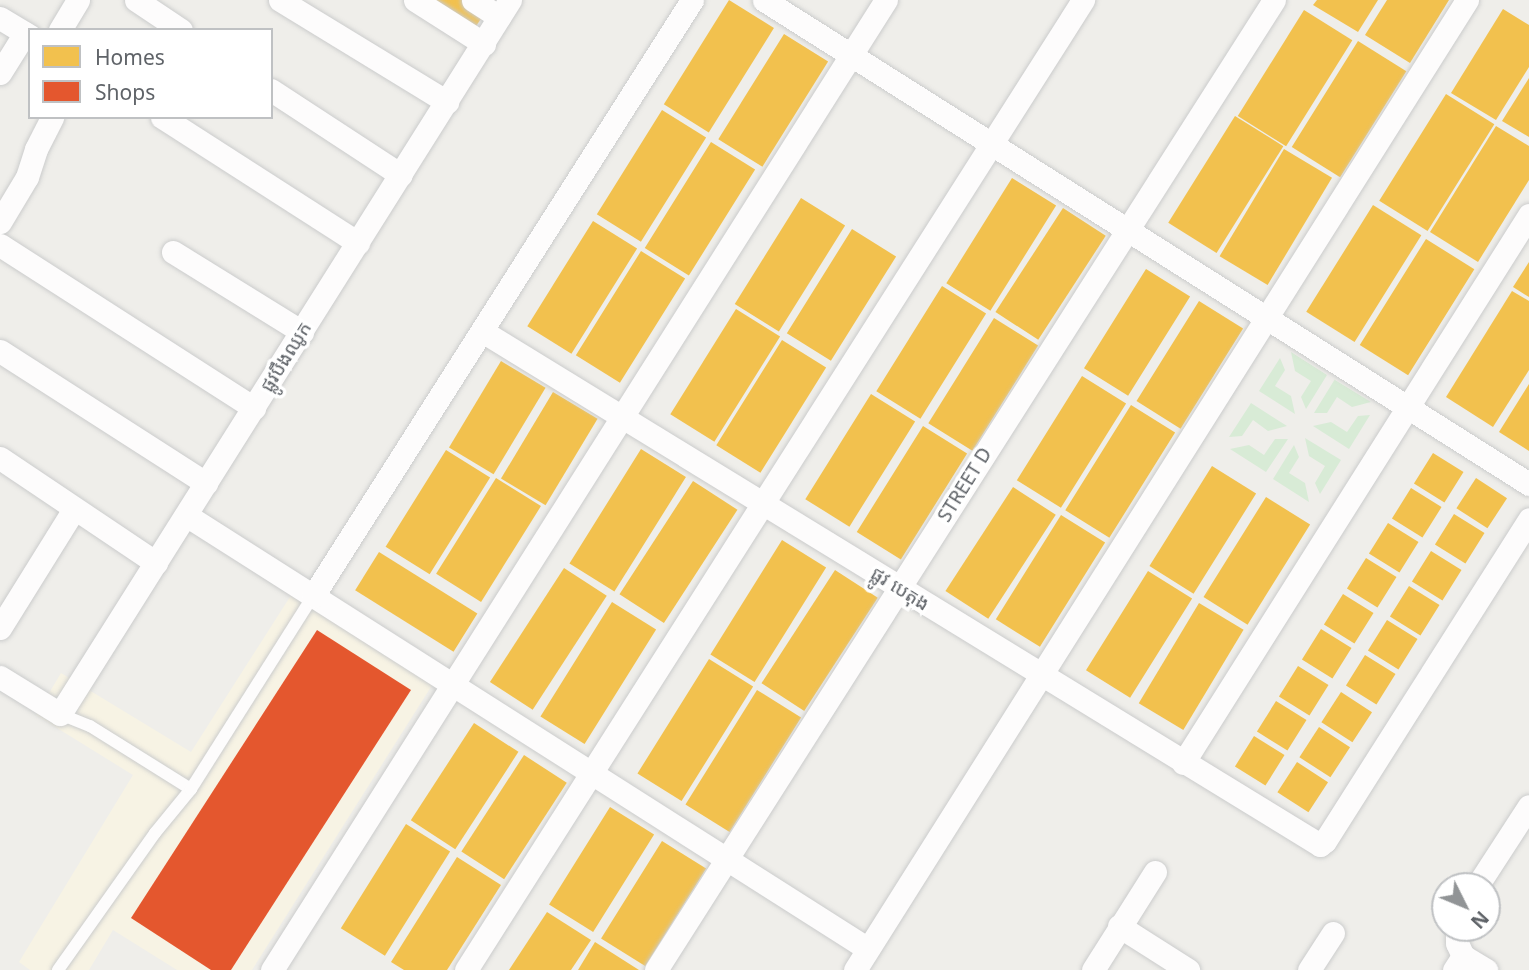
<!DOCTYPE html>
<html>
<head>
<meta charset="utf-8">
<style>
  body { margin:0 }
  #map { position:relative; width:1529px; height:970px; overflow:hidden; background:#efeeea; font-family:"Noto Sans","Noto Sans Khmer",sans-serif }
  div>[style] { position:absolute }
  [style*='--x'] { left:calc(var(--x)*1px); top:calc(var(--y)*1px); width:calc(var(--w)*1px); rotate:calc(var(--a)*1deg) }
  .commercial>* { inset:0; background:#f7f3e4 }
  .green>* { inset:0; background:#d8ebd6 }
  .homes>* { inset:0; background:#f2c14e; transform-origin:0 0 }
  .shops>* { inset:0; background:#e4572e }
  .roads { filter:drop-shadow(0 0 2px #cbcccc) drop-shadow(0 0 2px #cbcccc) }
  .service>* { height:12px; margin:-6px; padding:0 6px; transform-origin:6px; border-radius:6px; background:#fdfcfc }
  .minor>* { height:23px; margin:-11.5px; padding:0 11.5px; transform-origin:11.5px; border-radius:11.5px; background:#fdfcfc }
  span { translate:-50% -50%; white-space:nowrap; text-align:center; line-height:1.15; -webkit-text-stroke:7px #fff; paint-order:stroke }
  .street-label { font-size:19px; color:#5f6368 }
  .legend { position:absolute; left:28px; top:28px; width:245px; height:91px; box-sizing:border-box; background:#fff; border:2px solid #bfc1c3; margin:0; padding:9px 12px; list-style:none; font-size:21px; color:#5f6368 }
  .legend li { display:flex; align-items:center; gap:14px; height:35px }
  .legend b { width:35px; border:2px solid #bfc1c3 }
  .north { position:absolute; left:1431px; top:872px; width:70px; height:70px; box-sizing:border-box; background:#fff; border:2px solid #bfc1c3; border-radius:50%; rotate:133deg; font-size:19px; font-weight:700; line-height:28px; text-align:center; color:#5f6368 }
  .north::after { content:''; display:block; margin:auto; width:24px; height:32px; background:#919496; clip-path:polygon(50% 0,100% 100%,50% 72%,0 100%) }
</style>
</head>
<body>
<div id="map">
  <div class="commercial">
    <div style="clip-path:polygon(302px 578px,443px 668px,252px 970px,177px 970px,113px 930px,89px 970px,30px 970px,19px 962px,133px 775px,36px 715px,61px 673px,191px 752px)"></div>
  </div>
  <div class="green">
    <div style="clip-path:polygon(1291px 352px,1327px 375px,1306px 409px,1301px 397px,1311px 381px,1295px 371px)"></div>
    <div style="clip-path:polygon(1280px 358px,1285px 370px,1275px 386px,1291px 396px,1295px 414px,1259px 391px)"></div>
    <div style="clip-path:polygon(1335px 379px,1335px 380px,1371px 402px,1352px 407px,1337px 397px,1327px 413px,1314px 413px)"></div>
    <div style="clip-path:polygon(1251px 403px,1287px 426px,1268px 431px,1253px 420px,1242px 436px,1229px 437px)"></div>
    <div style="clip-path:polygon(1370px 415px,1349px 449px,1313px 426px,1331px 422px,1347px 432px,1358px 416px)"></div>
    <div style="clip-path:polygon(1305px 438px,1341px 460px,1320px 494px,1315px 483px,1325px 466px,1309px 456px)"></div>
    <div style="clip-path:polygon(1275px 439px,1288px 439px,1266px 472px,1230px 449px,1249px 445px,1264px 455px)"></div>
    <div style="clip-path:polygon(1294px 445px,1299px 457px,1289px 473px,1305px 483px,1309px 502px,1273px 479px)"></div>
  </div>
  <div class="homes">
    <div style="clip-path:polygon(424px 0,462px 0,484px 14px,473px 31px)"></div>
    <div style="left:729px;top:0;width:53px;height:123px;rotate:32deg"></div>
    <div style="clip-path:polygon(1317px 0,1378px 0,1358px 32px,1313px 5px)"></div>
    <div style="clip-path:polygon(1387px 0,1449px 0,1410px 63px,1365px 35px)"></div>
    <div style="clip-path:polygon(1503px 9px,1529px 25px,1529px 67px,1496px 120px,1451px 93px)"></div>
    <div style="left:1304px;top:10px;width:57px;height:125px;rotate:32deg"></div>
    <div style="left:784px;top:34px;width:52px;height:124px;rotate:32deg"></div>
    <div style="left:1358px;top:41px;width:57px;height:125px;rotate:32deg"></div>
    <div style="clip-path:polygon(1529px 78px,1529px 137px,1502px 121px)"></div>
    <div style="left:1446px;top:94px;width:57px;height:126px;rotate:32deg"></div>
    <div style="left:662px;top:110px;width:52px;height:123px;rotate:32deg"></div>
    <div style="left:1235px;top:116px;width:57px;height:126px;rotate:32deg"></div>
    <div style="clip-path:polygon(1496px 126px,1529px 146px,1529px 180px,1478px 262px,1430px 232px)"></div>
    <div style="left:711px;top:142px;width:52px;height:125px;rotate:32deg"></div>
    <div style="left:1284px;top:149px;width:56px;height:125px;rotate:31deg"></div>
    <div style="left:1012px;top:178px;width:52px;height:124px;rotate:32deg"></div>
    <div style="left:801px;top:198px;width:52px;height:125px;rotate:32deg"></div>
    <div style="left:1373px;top:205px;width:57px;height:126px;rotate:32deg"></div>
    <div style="left:1063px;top:208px;width:51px;height:124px;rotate:33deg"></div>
    <div style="left:593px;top:221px;width:52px;height:124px;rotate:32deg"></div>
    <div style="left:852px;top:229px;width:52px;height:123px;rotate:32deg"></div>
    <div style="left:1426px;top:239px;width:57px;height:125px;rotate:32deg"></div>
    <div style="left:641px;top:251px;width:52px;height:123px;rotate:32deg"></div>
    <div style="clip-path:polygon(1529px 262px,1529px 297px,1513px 287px)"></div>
    <div style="left:1146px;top:269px;width:52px;height:117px;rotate:32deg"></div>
    <div style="left:942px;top:286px;width:52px;height:124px;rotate:32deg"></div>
    <div style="clip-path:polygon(1512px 291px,1529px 301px,1529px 370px,1493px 427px,1446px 397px)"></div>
    <div style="left:1199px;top:301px;width:52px;height:118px;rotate:32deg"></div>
    <div style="left:736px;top:309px;width:52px;height:124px;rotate:32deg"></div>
    <div style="left:994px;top:318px;width:52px;height:124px;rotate:32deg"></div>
    <div style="left:782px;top:340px;width:52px;height:124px;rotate:32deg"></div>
    <div style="left:501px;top:361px;width:52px;height:101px;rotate:31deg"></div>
    <div style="left:1082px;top:376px;width:52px;height:123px;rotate:32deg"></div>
    <div style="clip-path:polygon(1529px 384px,1529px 451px,1499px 432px)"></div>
    <div style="left:553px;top:392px;width:52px;height:101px;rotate:31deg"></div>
    <div style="left:871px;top:394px;width:52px;height:124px;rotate:32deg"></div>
    <div style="left:1131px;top:405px;width:52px;height:124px;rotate:32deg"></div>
    <div style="left:923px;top:426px;width:52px;height:125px;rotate:32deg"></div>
    <div style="left:641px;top:449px;width:53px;height:135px;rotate:32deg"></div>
    <div style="left:446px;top:450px;width:52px;height:114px;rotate:32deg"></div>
    <div style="left:1433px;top:453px;width:36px;height:36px;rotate:32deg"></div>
    <div style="left:1212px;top:466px;width:52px;height:118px;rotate:32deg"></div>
    <div style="left:496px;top:478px;width:53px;height:113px;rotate:32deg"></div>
    <div style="left:1476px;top:478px;width:37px;height:36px;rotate:33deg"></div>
    <div style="left:693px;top:481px;width:53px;height:135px;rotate:33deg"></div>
    <div style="left:1013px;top:487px;width:51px;height:124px;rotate:33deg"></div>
    <div style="left:1411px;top:488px;width:36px;height:36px;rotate:32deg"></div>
    <div style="left:1266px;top:497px;width:52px;height:118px;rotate:32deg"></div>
    <div style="left:1454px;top:514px;width:36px;height:36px;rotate:32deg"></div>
    <div style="left:1061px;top:515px;width:52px;height:123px;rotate:32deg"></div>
    <div style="left:1388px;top:523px;width:36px;height:36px;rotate:32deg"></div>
    <div style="left:782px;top:540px;width:52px;height:135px;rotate:32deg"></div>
    <div style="left:1431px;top:551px;width:36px;height:36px;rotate:32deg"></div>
    <div style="left:379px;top:552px;width:116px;height:45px;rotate:32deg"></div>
    <div style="left:1366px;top:558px;width:36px;height:36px;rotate:32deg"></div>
    <div style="left:564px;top:568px;width:51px;height:136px;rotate:33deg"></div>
    <div style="left:835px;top:570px;width:51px;height:135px;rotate:33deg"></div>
    <div style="left:1148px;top:571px;width:52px;height:117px;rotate:32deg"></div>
    <div style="left:1409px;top:586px;width:36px;height:36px;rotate:32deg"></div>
    <div style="left:1343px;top:594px;width:36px;height:36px;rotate:32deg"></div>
    <div style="left:612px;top:602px;width:52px;height:135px;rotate:32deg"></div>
    <div style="left:1199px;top:603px;width:52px;height:117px;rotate:31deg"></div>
    <div style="left:1387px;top:620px;width:36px;height:36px;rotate:32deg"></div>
    <div style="left:1321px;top:629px;width:36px;height:36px;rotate:32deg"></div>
    <div style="left:1365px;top:655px;width:36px;height:36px;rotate:32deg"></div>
    <div style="left:709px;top:659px;width:52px;height:135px;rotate:32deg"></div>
    <div style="left:1298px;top:666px;width:36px;height:36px;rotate:32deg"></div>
    <div style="left:757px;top:690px;width:52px;height:135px;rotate:32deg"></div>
    <div style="left:1341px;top:692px;width:37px;height:36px;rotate:33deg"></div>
    <div style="left:1276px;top:701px;width:36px;height:36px;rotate:32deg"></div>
    <div style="left:474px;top:723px;width:53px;height:116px;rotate:33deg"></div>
    <div style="left:1319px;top:727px;width:37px;height:36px;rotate:33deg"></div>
    <div style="left:1254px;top:736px;width:36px;height:36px;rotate:32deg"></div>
    <div style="left:524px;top:755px;width:51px;height:115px;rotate:33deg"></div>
    <div style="left:1297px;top:762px;width:37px;height:36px;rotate:33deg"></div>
    <div style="left:610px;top:807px;width:52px;height:115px;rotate:32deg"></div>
    <div style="left:406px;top:824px;width:52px;height:123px;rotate:32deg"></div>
    <div style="left:662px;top:841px;width:52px;height:115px;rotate:32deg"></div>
    <div style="clip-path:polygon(457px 857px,501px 885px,447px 970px,404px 970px,391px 962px)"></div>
    <div style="clip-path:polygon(547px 912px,591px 940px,571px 970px,509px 970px)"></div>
    <div style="clip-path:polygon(595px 942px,639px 970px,578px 970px)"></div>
  </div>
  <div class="shops">
    <div style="clip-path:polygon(317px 630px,411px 690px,231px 970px,211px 970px,131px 918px)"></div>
  </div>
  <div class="roads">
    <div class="service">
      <div style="--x:60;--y:714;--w:32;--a:22"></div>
      <div style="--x:90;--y:726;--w:119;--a:32"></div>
      <div style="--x:58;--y:970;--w:168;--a:-54.7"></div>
      <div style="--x:155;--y:833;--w:57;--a:-50.7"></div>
      <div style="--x:191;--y:789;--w:228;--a:-57.7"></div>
    </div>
    <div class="minor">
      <div style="--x:136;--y:0;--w:54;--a:33.7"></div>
      <div style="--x:280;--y:0;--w:196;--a:31.4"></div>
      <div style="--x:415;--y:0;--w:82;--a:32.5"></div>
      <div style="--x:473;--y:0;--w:31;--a:33"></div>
      <div style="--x:764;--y:0;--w:905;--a:32.32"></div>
      <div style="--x:0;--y:18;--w:35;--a:31"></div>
      <div style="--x:60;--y:30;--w:35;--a:-59"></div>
      <div style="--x:0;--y:73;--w:47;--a:-58"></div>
      <div style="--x:271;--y:90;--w:155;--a:33.2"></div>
      <div style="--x:162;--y:117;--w:233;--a:32.7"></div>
      <div style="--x:0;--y:222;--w:52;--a:-59"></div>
      <div style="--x:27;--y:177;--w:29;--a:-72"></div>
      <div style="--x:36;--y:149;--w:36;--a:-63"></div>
      <div style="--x:0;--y:245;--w:302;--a:32.7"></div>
      <div style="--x:173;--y:252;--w:152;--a:31.8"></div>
      <div style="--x:482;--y:331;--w:983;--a:31.52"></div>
      <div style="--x:1320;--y:845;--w:6;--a:-39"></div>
      <div style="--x:1325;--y:841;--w:381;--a:-57.6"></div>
      <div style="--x:0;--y:351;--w:245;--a:32.7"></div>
      <div style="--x:0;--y:458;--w:188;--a:33.9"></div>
      <div style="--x:186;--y:515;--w:808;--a:32.47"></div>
      <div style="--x:313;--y:596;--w:706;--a:-57.55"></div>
      <div style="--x:0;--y:628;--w:140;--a:-58.1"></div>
      <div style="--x:0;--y:677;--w:70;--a:31.7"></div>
      <div style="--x:60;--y:714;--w:844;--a:-57.78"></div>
      <div style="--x:1183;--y:763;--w:648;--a:-57.73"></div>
      <div style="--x:1477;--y:886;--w:95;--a:-57"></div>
      <div style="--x:1119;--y:926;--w:82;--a:32.5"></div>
      <div style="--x:1463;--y:956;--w:27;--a:31"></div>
      <div style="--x:272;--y:970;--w:1148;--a:-57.67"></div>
      <div style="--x:466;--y:970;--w:1150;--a:-57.54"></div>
      <div style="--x:656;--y:970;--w:1150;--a:-57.5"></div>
      <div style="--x:855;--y:970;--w:1147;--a:-57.75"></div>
      <div style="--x:1093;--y:970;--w:116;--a:-57.7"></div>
      <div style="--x:1309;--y:970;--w:44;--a:-57"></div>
      <div style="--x:1454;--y:970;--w:17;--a:-57"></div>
      <div style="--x:1463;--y:956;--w:14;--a:-115"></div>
      <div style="--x:1457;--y:943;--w:15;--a:-90"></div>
    </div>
  </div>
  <div class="street-label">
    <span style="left:286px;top:357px;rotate:-58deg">ផ្លូវបឹងឈូក</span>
    <span style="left:965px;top:485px;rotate:-58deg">STREET D</span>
    <span style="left:900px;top:589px;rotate:32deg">ផ្លូវ បេតុង</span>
  </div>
  <ul class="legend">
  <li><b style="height:19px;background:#f2c14e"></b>Homes</li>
  <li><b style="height:19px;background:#e4572e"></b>Shops</li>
  </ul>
  <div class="north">N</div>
</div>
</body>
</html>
